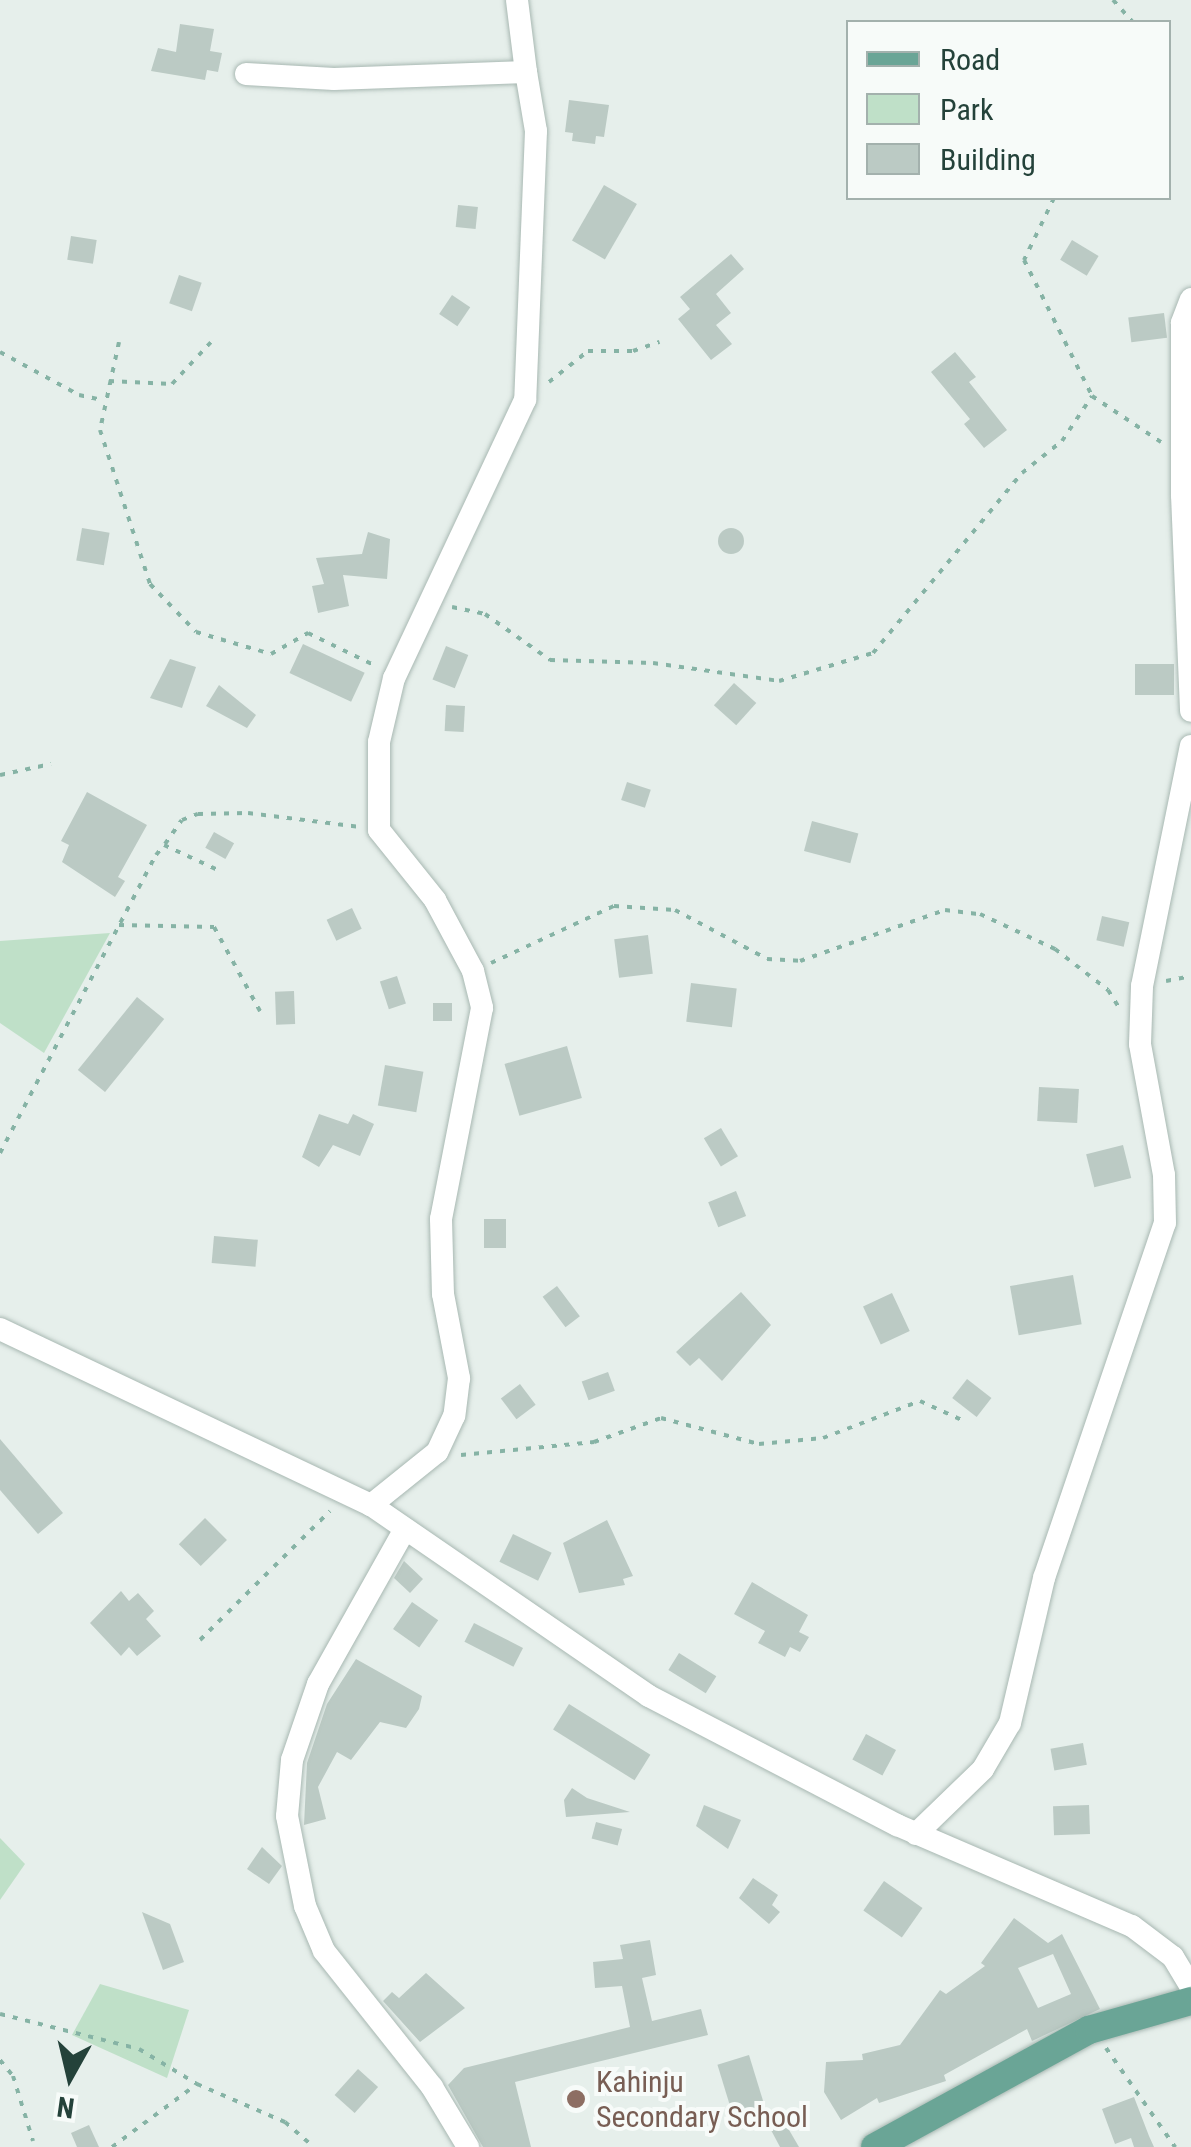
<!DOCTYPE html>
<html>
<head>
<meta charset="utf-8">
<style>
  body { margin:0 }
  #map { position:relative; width:1191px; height:2147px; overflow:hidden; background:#e6efeb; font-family:"Roboto Condensed",sans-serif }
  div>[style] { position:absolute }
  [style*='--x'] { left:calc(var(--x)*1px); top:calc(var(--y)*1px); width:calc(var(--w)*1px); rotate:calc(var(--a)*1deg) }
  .green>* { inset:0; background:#bfe0c8 }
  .building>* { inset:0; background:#bbcac4; transform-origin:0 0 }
  .round { border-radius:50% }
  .path>* { height:4px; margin-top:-2px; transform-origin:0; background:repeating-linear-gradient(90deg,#86b3a5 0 5px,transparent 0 13px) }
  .roads { filter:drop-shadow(0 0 2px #a8b8b2) drop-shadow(0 0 2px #a8b8b2) }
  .minor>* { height:22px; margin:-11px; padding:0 11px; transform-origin:11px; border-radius:11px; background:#fff }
  .major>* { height:28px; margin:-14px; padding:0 14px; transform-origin:14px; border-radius:14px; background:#6aa596 }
  .dots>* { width:28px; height:28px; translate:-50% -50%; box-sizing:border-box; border:5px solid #f7fbf9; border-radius:50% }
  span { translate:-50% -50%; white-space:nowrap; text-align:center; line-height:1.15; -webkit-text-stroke:8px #f7fbf9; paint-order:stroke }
  .education-label { font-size:30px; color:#785e54 }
  .left { translate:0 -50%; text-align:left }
  .legend { position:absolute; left:846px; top:20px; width:325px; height:180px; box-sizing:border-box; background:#f7fbf9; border:2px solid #a3b1ad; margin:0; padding:12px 18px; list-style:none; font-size:30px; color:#24423a }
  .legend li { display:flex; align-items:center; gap:20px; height:50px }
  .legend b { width:50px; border:2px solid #a3b1ad }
  .north { position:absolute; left:20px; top:2027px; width:100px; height:100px; -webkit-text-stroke:8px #f7fbf9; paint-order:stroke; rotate:188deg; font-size:28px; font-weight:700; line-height:40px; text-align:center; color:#24423a }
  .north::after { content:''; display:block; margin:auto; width:35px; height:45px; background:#24423a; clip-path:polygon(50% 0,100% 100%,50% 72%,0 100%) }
</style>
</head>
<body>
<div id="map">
  <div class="green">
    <div style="clip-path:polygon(110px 933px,44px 1053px,0 1023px,0 941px)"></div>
    <div style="clip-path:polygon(0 1838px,25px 1864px,0 1900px)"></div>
    <div style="clip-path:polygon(100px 1984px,189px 2010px,167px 2078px,72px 2035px)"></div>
  </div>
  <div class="building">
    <div style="clip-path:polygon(180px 24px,214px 29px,210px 51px,222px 53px,218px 72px,207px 70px,205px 80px,151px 71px,158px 48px,176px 52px)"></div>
    <div style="clip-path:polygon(569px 100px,609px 105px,604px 137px,596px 136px,595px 144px,572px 141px,573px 133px,565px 132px)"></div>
    <div style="left:604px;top:185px;width:38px;height:64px;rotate:30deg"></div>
    <div style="left:458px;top:205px;width:20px;height:22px;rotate:6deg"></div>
    <div style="left:71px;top:236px;width:26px;height:24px;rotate:9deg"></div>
    <div style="left:1072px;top:240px;width:31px;height:23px;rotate:31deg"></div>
    <div style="clip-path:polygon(731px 254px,744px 269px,716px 294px,731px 313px,716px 325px,732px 344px,711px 360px,678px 319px,690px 309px,680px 297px)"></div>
    <div style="left:179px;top:275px;width:24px;height:30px;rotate:19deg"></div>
    <div style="left:452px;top:295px;width:22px;height:23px;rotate:34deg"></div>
    <div style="left:1164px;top:313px;width:25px;height:36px;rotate:83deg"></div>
    <div style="clip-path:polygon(955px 352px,976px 377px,969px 382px,1007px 430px,984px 448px,964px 424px,970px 419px,931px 372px)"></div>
    <div style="left:82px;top:528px;width:28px;height:33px;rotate:10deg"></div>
    <div class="round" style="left:718px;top:528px;width:26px;height:26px"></div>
    <div style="clip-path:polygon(368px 532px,390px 539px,387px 579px,343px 575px,349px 606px,318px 613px,312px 586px,324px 584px,316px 558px,362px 554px)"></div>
    <div style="left:303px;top:644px;width:68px;height:32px;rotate:25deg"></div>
    <div style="left:446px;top:646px;width:24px;height:36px;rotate:22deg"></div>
    <div style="clip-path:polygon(170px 659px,196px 667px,182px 708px,150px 698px)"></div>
    <div style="left:1135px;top:664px;width:39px;height:31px"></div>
    <div style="left:734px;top:683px;width:30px;height:30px;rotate:42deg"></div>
    <div style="clip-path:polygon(219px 685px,256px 715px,247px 728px,206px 706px)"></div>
    <div style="left:446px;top:705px;width:19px;height:26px;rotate:3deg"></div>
    <div style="left:627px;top:782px;width:25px;height:19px;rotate:18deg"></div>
    <div style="clip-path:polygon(87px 792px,147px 825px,118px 877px,125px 881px,115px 897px,62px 862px,69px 845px,61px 841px)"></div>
    <div style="left:812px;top:821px;width:48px;height:31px;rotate:15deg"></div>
    <div style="left:214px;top:832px;width:23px;height:18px;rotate:29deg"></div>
    <div style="left:352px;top:908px;width:23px;height:28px;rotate:65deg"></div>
    <div style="left:1102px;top:916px;width:28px;height:25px;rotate:13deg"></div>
    <div style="left:648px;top:935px;width:39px;height:34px;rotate:83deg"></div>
    <div style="left:397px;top:976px;width:29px;height:18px;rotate:72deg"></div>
    <div style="left:691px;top:983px;width:46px;height:39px;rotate:7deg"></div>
    <div style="left:294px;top:991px;width:33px;height:19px;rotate:88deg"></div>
    <div style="left:137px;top:997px;width:35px;height:94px;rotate:39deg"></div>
    <div style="left:452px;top:1003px;width:18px;height:19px;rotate:90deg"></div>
    <div style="left:567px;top:1046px;width:54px;height:65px;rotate:74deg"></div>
    <div style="left:385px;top:1065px;width:39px;height:41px;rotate:10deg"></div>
    <div style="left:1039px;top:1087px;width:40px;height:34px;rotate:3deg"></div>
    <div style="clip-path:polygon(319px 1114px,348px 1124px,353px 1114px,374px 1124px,360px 1156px,333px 1145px,319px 1167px,302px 1157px)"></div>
    <div style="left:721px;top:1128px;width:33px;height:20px;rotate:59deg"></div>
    <div style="left:1123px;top:1145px;width:34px;height:38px;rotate:76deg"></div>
    <div style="left:736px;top:1191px;width:27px;height:30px;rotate:68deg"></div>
    <div style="left:484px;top:1219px;width:22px;height:29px"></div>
    <div style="left:214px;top:1236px;width:44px;height:27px;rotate:5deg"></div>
    <div style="left:1073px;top:1275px;width:50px;height:64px;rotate:80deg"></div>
    <div style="left:557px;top:1286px;width:38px;height:18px;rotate:53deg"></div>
    <div style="clip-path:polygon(741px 1292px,771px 1325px,722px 1381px,699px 1358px,690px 1366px,676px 1352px)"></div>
    <div style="left:892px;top:1293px;width:42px;height:32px;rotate:65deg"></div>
    <div style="left:608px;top:1372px;width:20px;height:28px;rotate:70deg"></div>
    <div style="left:967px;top:1379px;width:31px;height:24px;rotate:38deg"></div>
    <div style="left:520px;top:1384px;width:26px;height:24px;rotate:53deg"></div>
    <div style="clip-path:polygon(0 1439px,63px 1513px,38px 1534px,0 1490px)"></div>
    <div style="left:205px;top:1518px;width:31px;height:37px;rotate:45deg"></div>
    <div style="clip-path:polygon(607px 1520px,633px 1576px,623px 1579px,625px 1585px,579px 1593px,563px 1543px)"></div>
    <div style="left:513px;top:1534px;width:43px;height:31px;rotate:26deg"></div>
    <div style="clip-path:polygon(404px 1561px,423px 1579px,410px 1593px,394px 1578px)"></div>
    <div style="clip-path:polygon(752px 1582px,808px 1615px,799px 1632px,809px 1637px,800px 1652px,790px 1647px,785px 1657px,758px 1643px,765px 1631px,734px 1614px)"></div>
    <div style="clip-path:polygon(121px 1591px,129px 1601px,138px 1593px,154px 1611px,146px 1619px,161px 1636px,137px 1656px,129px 1647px,121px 1656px,90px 1623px)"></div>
    <div style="left:412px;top:1602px;width:32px;height:33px;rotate:35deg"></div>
    <div style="left:474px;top:1623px;width:55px;height:21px;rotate:27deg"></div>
    <div style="left:679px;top:1653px;width:44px;height:20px;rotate:32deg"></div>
    <div style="clip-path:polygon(356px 1659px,422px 1696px,419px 1709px,406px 1728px,380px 1722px,351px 1760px,337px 1752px,318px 1787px,326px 1819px,304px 1825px,307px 1763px,327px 1704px)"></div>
    <div style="left:569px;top:1704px;width:96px;height:30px;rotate:32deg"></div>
    <div style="left:866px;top:1734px;width:34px;height:29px;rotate:28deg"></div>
    <div style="left:1083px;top:1743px;width:22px;height:33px;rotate:80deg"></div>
    <div style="clip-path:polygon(572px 1788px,587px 1798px,630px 1812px,566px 1817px,564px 1800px)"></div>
    <div style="clip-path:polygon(704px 1805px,741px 1820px,728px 1849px,696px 1826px)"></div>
    <div style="left:1089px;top:1805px;width:29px;height:36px;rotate:88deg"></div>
    <div style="left:596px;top:1822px;width:27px;height:17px;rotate:15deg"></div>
    <div style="clip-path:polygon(262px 1847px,282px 1866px,269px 1884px,247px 1869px)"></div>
    <div style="clip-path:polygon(753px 1878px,778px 1895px,772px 1905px,780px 1912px,769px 1924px,739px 1898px)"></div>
    <div style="left:884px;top:1881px;width:47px;height:36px;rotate:35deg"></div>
    <div style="clip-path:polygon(142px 1912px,170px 1924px,184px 1962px,163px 1970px)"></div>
    <div style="clip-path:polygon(evenodd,1014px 1918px,1048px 1943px,1062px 1934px,1100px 2009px,1032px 2041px,1027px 2029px,944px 2075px,946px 2081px,879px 2103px,877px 2098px,841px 2120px,824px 2092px,826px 2062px,863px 2060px,862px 2054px,900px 2045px,940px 1990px,946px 1994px,985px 1966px,981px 1963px,1014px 1918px,1053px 1954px,1071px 1994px,1038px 2008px,1018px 1968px,1053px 1954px)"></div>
    <div style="clip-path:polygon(650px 1940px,656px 1975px,642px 1978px,652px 2021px,701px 2009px,708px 2035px,515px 2082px,531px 2147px,483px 2147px,448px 2085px,464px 2068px,630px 2027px,622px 1986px,595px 1988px,593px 1962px,623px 1959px,620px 1945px)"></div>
    <div style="clip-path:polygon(426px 1973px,465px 2008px,420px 2042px,383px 2001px,392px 1992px,399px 1998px)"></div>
    <div style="left:749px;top:2055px;width:68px;height:33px;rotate:73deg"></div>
    <div style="left:358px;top:2069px;width:27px;height:35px;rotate:42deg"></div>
    <div style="clip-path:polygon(1134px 2097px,1149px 2136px,1154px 2147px,1134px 2147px,1131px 2138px,1115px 2144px,1102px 2109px)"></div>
    <div style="clip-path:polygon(785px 2123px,799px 2147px,780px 2147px,771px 2130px)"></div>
    <div style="clip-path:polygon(89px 2125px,99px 2147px,77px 2147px,71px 2133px)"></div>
  </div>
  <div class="path">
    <div style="--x:1113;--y:0;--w:30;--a:48"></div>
    <div style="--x:1054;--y:198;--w:69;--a:115.8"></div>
    <div style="--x:1024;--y:260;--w:152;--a:63.4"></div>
    <div style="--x:1092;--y:396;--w:83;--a:33.7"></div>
    <div style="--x:119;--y:342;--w:90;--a:102.2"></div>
    <div style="--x:100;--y:430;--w:162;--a:72"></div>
    <div style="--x:150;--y:584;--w:66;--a:46.2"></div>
    <div style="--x:196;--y:632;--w:78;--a:16.3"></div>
    <div style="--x:271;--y:654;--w:43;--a:-29.6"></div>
    <div style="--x:308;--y:633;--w:76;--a:25.9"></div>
    <div style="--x:0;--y:352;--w:90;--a:28.6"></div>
    <div style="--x:79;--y:395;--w:25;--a:12"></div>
    <div style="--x:109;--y:381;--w:63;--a:2.7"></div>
    <div style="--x:172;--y:384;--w:57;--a:-47.1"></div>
    <div style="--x:549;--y:382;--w:50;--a:-38.5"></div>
    <div style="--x:588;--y:351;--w:45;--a:0"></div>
    <div style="--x:633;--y:351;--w:28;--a:-19"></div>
    <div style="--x:452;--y:607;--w:34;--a:12"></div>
    <div style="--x:485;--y:614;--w:80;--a:35.3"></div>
    <div style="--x:550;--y:660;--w:103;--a:1.7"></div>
    <div style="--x:653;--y:663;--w:127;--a:8.1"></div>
    <div style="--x:779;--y:681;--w:98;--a:-16.6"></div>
    <div style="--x:873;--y:653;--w:234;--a:-50.4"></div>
    <div style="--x:1022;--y:473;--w:51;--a:-38.7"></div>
    <div style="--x:1062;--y:441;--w:54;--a:-56.3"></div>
    <div style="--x:0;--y:775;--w:52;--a:-12.2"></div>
    <div style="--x:165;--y:844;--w:29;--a:-55"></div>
    <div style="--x:182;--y:820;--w:17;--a:-21"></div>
    <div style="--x:198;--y:814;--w:50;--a:-1.1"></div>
    <div style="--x:248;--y:813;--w:113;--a:7.1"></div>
    <div style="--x:119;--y:925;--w:95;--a:1.2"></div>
    <div style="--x:214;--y:927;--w:96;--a:61.3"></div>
    <div style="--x:491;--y:963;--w:136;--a:-24.9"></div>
    <div style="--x:614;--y:906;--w:61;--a:3.8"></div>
    <div style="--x:675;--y:910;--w:104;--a:28"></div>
    <div style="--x:767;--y:959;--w:33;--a:3"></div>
    <div style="--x:800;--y:961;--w:154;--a:-19.4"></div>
    <div style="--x:945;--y:910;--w:35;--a:7"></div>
    <div style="--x:980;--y:914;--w:83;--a:25"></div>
    <div style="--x:1055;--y:949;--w:67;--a:37.7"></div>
    <div style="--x:1108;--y:990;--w:22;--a:58"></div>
    <div style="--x:1166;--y:981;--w:25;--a:-11"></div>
    <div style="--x:0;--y:1153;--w:336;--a:-62.4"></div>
    <div style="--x:156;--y:855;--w:13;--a:-51"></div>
    <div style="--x:164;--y:845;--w:62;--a:24.9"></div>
    <div style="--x:461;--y:1455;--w:134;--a:-5.6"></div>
    <div style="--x:594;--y:1442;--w:71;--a:-19.7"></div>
    <div style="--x:661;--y:1418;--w:101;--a:14.9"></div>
    <div style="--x:759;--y:1444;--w:64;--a:-5.4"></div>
    <div style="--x:823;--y:1438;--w:104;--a:-20.9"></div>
    <div style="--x:920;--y:1401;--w:48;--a:24.4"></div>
    <div style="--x:200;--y:1640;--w:183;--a:-44.8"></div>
    <div style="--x:0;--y:2014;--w:143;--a:14.1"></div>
    <div style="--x:139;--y:2049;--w:68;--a:31.1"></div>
    <div style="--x:197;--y:2084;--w:96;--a:23.4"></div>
    <div style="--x:285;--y:2122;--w:38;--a:41"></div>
    <div style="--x:1106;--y:2048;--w:121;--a:55.1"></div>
    <div style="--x:0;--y:2060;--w:21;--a:51"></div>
    <div style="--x:13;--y:2076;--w:68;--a:72.9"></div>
    <div style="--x:112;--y:2147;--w:106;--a:-36.5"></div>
  </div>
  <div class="roads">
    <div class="minor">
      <div style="--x:517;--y:0;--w:73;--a:82.9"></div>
      <div style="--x:246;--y:74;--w:88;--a:3.3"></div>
      <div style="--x:334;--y:79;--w:192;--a:-2.1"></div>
      <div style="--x:526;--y:72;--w:60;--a:80.4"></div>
      <div style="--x:536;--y:131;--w:269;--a:92.3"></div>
      <div style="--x:525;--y:400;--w:307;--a:115.2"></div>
      <div style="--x:394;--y:678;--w:66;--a:103.2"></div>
      <div style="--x:379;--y:742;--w:88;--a:90"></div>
      <div style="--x:379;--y:830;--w:90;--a:51.3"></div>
      <div style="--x:435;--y:900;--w:81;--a:61.8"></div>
      <div style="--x:473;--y:971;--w:38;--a:76"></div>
      <div style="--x:482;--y:1008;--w:215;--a:101"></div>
      <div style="--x:441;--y:1219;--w:75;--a:88.5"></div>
      <div style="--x:443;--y:1294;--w:86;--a:79.2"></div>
      <div style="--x:459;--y:1378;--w:38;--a:97"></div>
      <div style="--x:454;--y:1416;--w:40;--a:115"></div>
      <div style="--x:437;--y:1452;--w:85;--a:141.2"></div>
      <div style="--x:1191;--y:299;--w:26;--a:111"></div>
      <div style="--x:1182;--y:323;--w:172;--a:90"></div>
      <div style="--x:1182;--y:495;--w:216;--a:87.6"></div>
      <div style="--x:0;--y:1329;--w:411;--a:25.4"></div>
      <div style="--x:371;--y:1505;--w:337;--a:34.5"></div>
      <div style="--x:649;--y:1696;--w:280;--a:27.5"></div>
      <div style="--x:897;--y:1825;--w:256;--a:23.3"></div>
      <div style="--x:1132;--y:1926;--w:51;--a:37.1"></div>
      <div style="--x:1173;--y:1957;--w:35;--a:59"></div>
      <div style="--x:405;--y:1529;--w:178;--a:119.3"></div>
      <div style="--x:318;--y:1684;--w:80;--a:108.9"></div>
      <div style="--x:292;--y:1760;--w:56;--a:95.1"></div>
      <div style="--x:287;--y:1816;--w:92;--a:78.7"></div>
      <div style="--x:305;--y:1906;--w:49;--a:67.1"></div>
      <div style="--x:324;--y:1951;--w:174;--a:51.5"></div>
      <div style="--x:432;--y:2087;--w:70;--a:59"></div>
      <div style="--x:916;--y:1834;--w:93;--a:-44.1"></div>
      <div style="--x:983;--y:1769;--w:53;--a:-59.6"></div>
      <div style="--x:1010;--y:1723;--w:149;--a:-76.8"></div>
      <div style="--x:1044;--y:1578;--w:375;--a:-71.2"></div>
      <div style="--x:1165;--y:1223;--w:48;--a:-91.2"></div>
      <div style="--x:1164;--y:1175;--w:133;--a:-100.4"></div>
      <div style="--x:1140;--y:1044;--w:58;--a:-88"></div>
      <div style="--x:1142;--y:986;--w:245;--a:-78.5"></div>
    </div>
    <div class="major">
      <div style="--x:875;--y:2147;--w:244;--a:-28.7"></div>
      <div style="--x:1089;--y:2030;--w:106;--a:-15.9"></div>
    </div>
  </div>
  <div class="dots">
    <div style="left:576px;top:2099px;background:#8d6e63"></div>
  </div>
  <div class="education-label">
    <span class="left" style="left:596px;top:2099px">Kahinju<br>Secondary School</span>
  </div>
  <ul class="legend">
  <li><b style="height:12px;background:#6aa596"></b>Road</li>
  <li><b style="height:28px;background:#bfe0c8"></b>Park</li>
  <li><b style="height:28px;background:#bbcac4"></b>Building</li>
  </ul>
  <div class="north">N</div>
</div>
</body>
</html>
